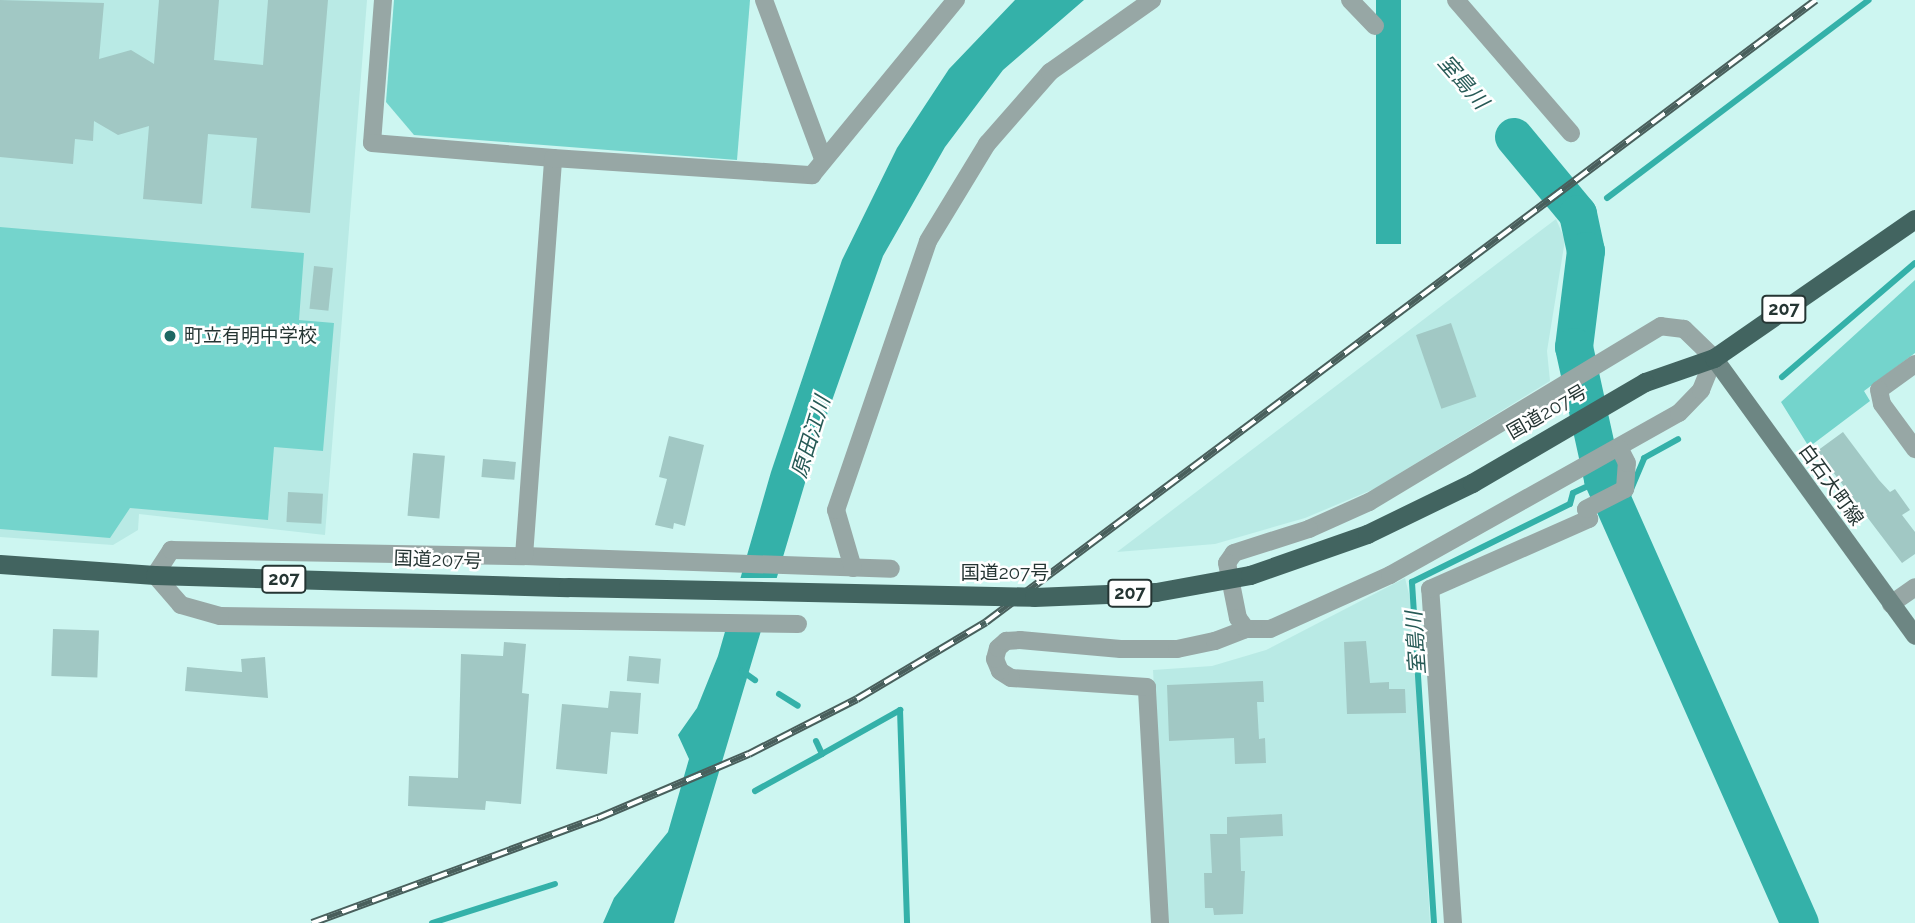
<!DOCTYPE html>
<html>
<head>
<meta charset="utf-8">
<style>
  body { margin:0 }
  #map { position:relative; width:1915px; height:923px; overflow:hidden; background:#cdf6f1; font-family:Raleway,"Noto Sans JP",sans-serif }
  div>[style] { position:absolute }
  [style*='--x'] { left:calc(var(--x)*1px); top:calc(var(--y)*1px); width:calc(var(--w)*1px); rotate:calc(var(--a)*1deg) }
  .built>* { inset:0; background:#b9eae5 }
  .green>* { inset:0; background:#74d4cc }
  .water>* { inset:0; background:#34b1a9; transform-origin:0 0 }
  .pier>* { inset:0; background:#cdf6f1 }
  .stream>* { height:6px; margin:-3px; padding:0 3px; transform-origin:3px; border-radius:3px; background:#34b1a9 }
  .river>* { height:38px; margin:-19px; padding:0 19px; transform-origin:19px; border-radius:19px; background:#34b1a9 }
  .building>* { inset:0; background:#a1c8c4; transform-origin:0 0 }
  .minor>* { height:18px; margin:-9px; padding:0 9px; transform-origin:9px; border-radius:9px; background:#97a7a5 }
  .secondary>* { height:18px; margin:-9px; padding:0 9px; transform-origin:9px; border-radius:9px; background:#6d8683 }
  .trunk>* { height:19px; margin:-9.5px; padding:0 9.5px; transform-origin:9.5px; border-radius:9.5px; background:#426460 }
  .rail>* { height:8px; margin-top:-4px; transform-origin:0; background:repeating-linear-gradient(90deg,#fff 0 16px,#495f5c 0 32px); box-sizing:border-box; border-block:2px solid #495f5c }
  .trunk-bridge>* { height:19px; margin:-9.5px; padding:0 9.5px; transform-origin:9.5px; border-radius:9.5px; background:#426460 }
  .dots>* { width:19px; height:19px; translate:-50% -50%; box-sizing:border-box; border:4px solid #fff; border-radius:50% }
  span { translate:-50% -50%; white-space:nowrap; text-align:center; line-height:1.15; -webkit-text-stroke:5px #fff; paint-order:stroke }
  .shield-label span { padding:2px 5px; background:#fff; border:2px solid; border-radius:5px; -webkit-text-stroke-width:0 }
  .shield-label { font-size:18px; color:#253533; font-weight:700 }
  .poi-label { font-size:19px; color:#253533 }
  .left { translate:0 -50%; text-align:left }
  .street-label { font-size:19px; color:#253533 }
  .water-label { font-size:21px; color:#275a56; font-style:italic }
</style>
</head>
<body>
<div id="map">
  <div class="built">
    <div style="clip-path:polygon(0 0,367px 0,325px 535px,139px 514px,138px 530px,113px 545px,0 537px)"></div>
    <div style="clip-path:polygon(1556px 219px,1565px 240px,1547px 351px,1550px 381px,1374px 489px,1305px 518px,1215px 544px,1117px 552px)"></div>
    <div style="clip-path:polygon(1405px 578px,1413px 610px,1430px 923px,1167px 923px,1153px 670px,1212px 666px,1266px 650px)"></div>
  </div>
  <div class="green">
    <div style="clip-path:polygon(394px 0,750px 0,737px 160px,414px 135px,386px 102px)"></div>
    <div style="clip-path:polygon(0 227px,304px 253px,299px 320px,334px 323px,323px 451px,274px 447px,268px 520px,130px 508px,110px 538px,0 529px)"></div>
    <div style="clip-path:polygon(1915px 280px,1915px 353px,1864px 391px,1870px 401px,1809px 447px,1781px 402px)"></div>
  </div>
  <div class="water">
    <div style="clip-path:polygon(1015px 0,1084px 0,1003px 70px,945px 147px,883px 256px,816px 446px,674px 923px,603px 923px,614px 898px,668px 832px,689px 759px,678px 735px,697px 708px,718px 656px,771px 472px,842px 260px,897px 148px,949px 69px)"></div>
    <div style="left:1376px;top:0;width:25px;height:244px"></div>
  </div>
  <div class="pier">
    <div style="clip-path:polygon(737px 578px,779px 578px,768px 617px,726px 615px)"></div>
  </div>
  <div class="stream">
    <div style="--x:1607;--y:198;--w:328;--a:-37.1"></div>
    <div style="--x:1782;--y:377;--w:175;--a:-40.6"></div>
    <div style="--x:1629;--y:494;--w:39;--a:-67"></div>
    <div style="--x:1644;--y:458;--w:39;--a:-29"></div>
    <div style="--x:742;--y:671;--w:16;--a:35"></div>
    <div style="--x:779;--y:694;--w:22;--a:32"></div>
    <div style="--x:816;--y:741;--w:14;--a:65"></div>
    <div style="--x:822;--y:754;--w:90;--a:-29.4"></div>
    <div style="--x:900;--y:710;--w:213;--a:88.1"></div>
    <div style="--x:755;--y:791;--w:77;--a:-28.9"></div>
    <div style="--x:432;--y:923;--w:129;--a:-17.6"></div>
    <div style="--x:1434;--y:923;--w:342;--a:-93.7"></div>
    <div style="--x:1412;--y:582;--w:176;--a:-26.3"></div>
    <div style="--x:1570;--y:504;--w:11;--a:-75"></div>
    <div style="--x:1573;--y:493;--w:33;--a:-25"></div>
  </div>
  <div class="river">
    <div style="--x:1514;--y:137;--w:100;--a:50.3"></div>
    <div style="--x:1578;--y:214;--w:38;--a:78"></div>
    <div style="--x:1586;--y:251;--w:97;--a:97.1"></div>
    <div style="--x:1574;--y:347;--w:135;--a:77.6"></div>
    <div style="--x:1603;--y:479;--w:486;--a:66.1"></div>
  </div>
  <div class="building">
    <div style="clip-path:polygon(0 0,104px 3px,99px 59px,131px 50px,154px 64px,159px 0,219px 0,214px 60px,263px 65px,268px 0,328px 0,310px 213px,251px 208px,257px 138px,208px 134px,202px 204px,143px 199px,149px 126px,118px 135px,94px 121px,93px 141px,75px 139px,73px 164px,0 157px)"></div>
    <div style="left:314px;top:266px;width:19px;height:43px;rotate:6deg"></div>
    <div style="left:1451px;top:323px;width:78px;height:37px;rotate:71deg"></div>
    <div style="clip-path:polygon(1843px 432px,1879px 480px,1890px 492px,1895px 489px,1910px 510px,1902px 515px,1915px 532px,1915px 554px,1902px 563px,1817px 451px)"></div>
    <div style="clip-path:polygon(669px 436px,704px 445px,685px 526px,674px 523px,673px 529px,655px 525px,667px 479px,659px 477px)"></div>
    <div style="left:413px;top:453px;width:32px;height:63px;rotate:5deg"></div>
    <div style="left:483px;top:459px;width:33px;height:18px;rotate:5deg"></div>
    <div style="left:288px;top:492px;width:35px;height:30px;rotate:3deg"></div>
    <div style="left:53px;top:629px;width:46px;height:47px;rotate:2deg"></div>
    <div style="clip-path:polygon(1366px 641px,1370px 683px,1389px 682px,1389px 689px,1405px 689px,1406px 713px,1347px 714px,1344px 642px)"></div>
    <div style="clip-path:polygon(504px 642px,526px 644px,522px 693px,529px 694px,521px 804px,486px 801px,485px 810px,408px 806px,409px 776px,458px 778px,461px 654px,503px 656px)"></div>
    <div style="left:629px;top:656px;width:32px;height:25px;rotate:5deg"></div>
    <div style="clip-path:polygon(265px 657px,268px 698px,185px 691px,187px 667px,242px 672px,241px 659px)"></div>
    <div style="clip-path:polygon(1263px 681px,1264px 702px,1257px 702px,1259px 739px,1265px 738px,1266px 763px,1235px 764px,1234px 738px,1169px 741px,1167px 685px)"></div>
    <div style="clip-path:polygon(610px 691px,641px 693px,638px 734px,611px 732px,607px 774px,556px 769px,562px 704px,608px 708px)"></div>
    <div style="clip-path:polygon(1282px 814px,1283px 836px,1240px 838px,1241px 871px,1245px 871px,1243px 914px,1214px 915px,1213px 908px,1205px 908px,1204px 873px,1212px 873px,1210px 834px,1227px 834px,1227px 817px)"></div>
  </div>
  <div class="minor">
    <div style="--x:383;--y:0;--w:143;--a:94.4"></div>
    <div style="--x:372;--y:143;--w:182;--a:4.7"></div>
    <div style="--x:764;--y:0;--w:170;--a:69.6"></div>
    <div style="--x:1350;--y:0;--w:36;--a:46"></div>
    <div style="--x:1456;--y:0;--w:176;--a:49.2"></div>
    <div style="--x:1915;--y:364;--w:44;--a:144.2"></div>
    <div style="--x:1879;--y:390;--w:14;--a:78"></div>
    <div style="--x:1882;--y:404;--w:56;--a:53.7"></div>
    <div style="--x:524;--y:556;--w:367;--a:2"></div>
    <div style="--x:853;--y:568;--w:60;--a:-106.3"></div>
    <div style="--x:836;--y:510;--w:284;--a:-71.1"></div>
    <div style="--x:928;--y:241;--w:114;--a:-58.7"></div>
    <div style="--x:987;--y:144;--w:96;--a:-48.8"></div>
    <div style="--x:1050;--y:72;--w:125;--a:-35.2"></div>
    <div style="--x:1891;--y:604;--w:29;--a:-35"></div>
    <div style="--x:798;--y:624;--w:578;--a:-179.21"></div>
    <div style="--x:220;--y:616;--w:41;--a:-164.2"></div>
    <div style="--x:181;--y:605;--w:40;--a:-131"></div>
    <div style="--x:155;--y:575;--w:30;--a:-57"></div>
    <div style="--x:171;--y:550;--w:353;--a:1"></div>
    <div style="--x:524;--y:556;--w:399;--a:-85.8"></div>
    <div style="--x:553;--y:158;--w:260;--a:3.8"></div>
    <div style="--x:812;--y:175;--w:227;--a:-50.6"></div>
    <div style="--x:1160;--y:923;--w:236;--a:-93.2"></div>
    <div style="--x:1147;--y:687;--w:136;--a:-176.2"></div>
    <div style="--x:1011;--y:678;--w:13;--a:-148"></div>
    <div style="--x:1000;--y:671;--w:13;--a:-113"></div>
    <div style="--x:995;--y:659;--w:11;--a:-75"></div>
    <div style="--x:998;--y:648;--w:11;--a:-41"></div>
    <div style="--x:1006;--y:641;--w:14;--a:-4"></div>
    <div style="--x:1020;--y:640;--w:101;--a:5.1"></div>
    <div style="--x:1121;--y:649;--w:56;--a:0"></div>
    <div style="--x:1177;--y:649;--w:39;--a:-12"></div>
    <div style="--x:1215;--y:641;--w:33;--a:-21"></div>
    <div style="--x:1246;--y:629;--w:24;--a:0"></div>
    <div style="--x:1270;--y:629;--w:132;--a:-24.2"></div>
    <div style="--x:1390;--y:575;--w:331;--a:-29.3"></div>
    <div style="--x:1679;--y:413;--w:32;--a:-46"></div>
    <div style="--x:1701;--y:390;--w:35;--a:-68"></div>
    <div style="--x:1714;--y:358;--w:42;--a:-136"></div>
    <div style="--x:1684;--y:329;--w:23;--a:-173"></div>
    <div style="--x:1661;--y:326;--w:341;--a:148.9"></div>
    <div style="--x:1369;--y:502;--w:66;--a:155.8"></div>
    <div style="--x:1309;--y:529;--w:79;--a:162.3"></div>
    <div style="--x:1234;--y:553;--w:12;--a:125"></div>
    <div style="--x:1227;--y:563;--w:56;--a:78.7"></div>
    <div style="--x:1238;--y:618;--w:14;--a:54"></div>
    <div style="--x:1453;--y:923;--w:335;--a:-93.9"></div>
    <div style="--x:1430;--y:589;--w:174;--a:-23.8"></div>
    <div style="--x:1589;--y:519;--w:10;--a:-107"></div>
    <div style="--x:1586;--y:509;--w:44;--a:-27.1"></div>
    <div style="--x:1625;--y:489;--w:26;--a:-86"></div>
    <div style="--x:1627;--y:463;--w:16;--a:-117"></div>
  </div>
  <div class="secondary">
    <div style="--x:1714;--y:358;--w:343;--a:54.1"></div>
  </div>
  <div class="trunk">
    <div style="--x:1645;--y:382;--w:73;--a:-19.2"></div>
    <div style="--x:1714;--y:358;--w:244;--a:-34.7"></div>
    <div style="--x:0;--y:564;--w:155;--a:4.1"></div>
    <div style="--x:155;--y:575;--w:413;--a:1.7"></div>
  </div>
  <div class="rail">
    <div style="--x:312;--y:923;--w:305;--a:-20.2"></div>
    <div style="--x:598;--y:818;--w:164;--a:-23"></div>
    <div style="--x:749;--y:754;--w:121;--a:-27"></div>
    <div style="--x:857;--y:699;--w:150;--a:-30.8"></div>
    <div style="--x:986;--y:622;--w:1037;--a:-36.85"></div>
  </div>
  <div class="trunk-bridge">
    <div style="--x:568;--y:587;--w:466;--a:1.2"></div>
    <div style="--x:1034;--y:597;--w:122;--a:-2.3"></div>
    <div style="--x:1156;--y:592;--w:96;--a:-10.3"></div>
    <div style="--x:1250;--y:575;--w:124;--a:-19.3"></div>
    <div style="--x:1367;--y:534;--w:117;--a:-25.9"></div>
    <div style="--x:1472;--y:483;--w:200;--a:-30.3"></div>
  </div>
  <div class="dots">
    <div style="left:170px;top:336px;background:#1d6863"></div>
  </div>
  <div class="shield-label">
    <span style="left:1784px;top:309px">207</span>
    <span style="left:284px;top:579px">207</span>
    <span style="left:1130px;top:593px">207</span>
  </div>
  <div class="poi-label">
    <span class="left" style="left:184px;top:336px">町立有明中学校</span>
  </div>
  <div class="street-label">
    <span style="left:1547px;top:412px;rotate:-30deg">国道207号</span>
    <span style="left:1831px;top:485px;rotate:54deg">白石大町線</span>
    <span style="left:438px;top:560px;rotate:2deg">国道207号</span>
    <span style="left:1005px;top:573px">国道207号</span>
  </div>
  <div class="water-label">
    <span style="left:1463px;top:82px;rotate:49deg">室島川</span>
    <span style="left:811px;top:437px;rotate:-73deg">原田江川</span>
    <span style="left:1416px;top:643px;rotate:-94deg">室島川</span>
  </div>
</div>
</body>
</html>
